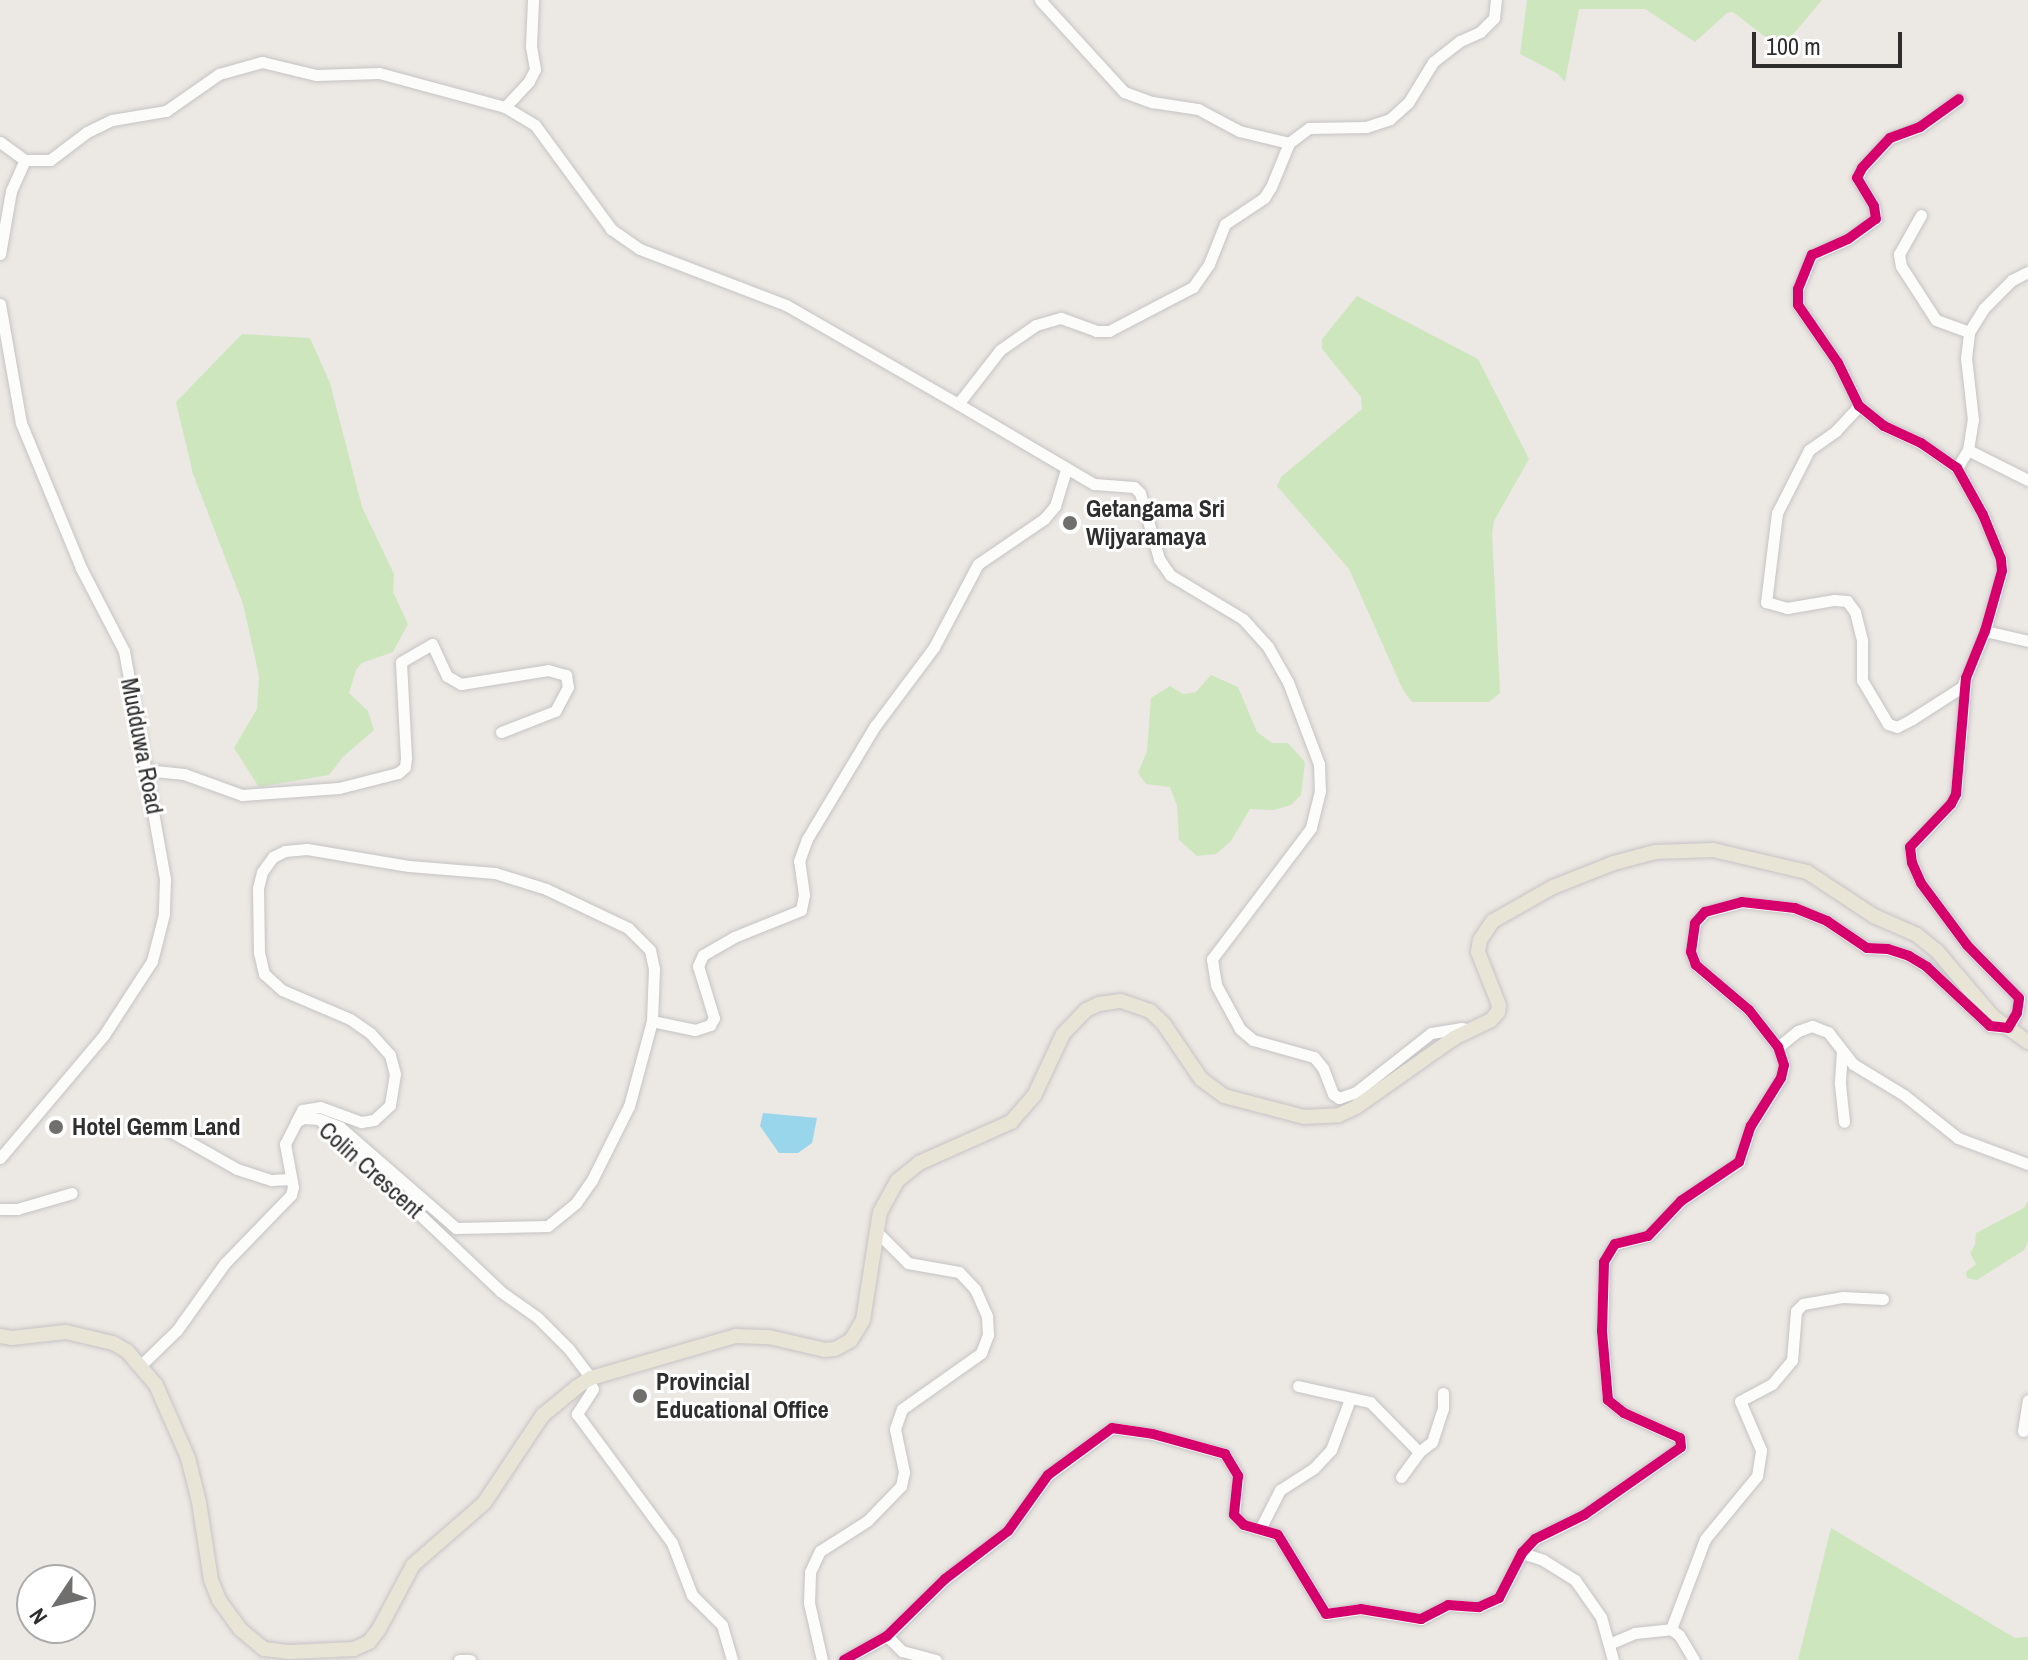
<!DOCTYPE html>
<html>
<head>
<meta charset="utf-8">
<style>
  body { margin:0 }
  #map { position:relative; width:2028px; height:1660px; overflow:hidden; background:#ece8e4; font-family:"Archivo Narrow",sans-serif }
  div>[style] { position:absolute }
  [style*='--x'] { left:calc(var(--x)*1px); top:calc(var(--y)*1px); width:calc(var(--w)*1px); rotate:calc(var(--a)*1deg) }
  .green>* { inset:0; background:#cee6be }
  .water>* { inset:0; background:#99d6ec }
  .roads { filter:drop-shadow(0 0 2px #c5c4c5) drop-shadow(0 0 2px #c5c4c5) }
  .minor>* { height:11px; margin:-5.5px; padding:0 5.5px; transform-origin:5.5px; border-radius:5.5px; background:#fcfcfb }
  .major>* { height:14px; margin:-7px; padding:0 7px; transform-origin:7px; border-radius:7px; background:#e8e4d6 }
  .cycleway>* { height:10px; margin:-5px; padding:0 5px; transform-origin:5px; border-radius:5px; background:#d6006c }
  .dots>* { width:22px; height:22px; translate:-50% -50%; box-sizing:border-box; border:4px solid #fff; border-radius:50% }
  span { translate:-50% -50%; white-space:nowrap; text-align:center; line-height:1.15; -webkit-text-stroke:6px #fff; paint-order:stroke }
  .poi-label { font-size:24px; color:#2e2e2e; font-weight:700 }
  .left { translate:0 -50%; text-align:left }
  .street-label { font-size:24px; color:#2e2e2e }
  .north { position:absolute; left:16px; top:1564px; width:80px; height:80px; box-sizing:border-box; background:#fff; border:2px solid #ababab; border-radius:50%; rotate:235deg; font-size:22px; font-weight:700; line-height:32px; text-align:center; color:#2e2e2e }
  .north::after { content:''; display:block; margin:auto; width:28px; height:36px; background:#706f6e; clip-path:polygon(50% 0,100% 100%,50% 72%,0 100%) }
  .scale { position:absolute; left:1752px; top:32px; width:150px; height:36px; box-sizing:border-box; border:4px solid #2e2e2e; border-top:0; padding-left:10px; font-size:24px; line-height:28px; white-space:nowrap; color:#2e2e2e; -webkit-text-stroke:6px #fff; paint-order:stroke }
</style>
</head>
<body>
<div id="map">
  <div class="green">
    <div style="clip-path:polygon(1527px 0,1822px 0,1784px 45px,1777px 46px,1733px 12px,1727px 13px,1695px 42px,1645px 9px,1579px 9px,1565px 82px,1558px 74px,1520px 54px)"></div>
    <div style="clip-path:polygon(1357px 296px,1478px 359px,1529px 459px,1494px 521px,1492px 533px,1500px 693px,1489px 702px,1412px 702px,1403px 690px,1349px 569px,1277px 486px,1281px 477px,1362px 409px,1361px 397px,1322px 349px,1322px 339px)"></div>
    <div style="clip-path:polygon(242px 334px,310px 338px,330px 383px,362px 507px,394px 574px,393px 592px,408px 624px,393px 652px,362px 663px,356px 670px,349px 693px,368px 711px,374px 730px,343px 757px,329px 775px,259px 787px,234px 748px,257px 709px,259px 676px,243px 604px,193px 474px,176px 402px)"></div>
    <div style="clip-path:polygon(1211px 675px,1238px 687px,1257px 732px,1272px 743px,1288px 743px,1305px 762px,1301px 795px,1291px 805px,1274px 810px,1250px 809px,1231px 841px,1216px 854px,1197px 856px,1179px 840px,1177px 806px,1170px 787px,1146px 784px,1138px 773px,1147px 751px,1151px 698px,1170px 686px,1183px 694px,1196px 692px)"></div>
    <div style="clip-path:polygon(2028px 1201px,2028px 1242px,2024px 1250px,1977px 1280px,1967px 1278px,1966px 1272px,1976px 1264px,1970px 1253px,1975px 1245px,1976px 1233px,2024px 1208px)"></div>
    <div style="clip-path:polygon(1831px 1528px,2015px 1638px,2028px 1637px,2028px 1660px,1798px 1660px)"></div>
  </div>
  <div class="water">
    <div style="clip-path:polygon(763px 1113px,817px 1118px,812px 1143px,798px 1153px,779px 1153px,760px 1126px)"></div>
  </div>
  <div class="roads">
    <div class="minor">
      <div style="--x:1040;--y:0;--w:125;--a:47.6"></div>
      <div style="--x:1124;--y:92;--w:30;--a:20"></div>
      <div style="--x:1152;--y:102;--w:47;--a:8.7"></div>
      <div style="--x:1198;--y:109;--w:47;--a:28.2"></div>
      <div style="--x:1239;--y:131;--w:51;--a:13.5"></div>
      <div style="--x:505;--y:107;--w:35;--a:-47"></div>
      <div style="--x:529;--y:81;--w:13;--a:-63"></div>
      <div style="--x:535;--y:69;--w:23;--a:-100"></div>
      <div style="--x:531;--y:46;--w:46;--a:-87.5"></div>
      <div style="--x:0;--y:142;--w:31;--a:36"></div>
      <div style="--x:25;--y:160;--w:25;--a:0"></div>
      <div style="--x:50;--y:160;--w:46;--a:-37.1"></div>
      <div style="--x:87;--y:132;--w:28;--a:-26"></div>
      <div style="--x:112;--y:120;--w:55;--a:-9.5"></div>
      <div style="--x:166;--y:111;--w:65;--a:-34.9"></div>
      <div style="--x:219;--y:74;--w:45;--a:-15.6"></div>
      <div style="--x:262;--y:62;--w:56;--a:13.5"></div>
      <div style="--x:316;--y:75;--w:63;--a:-1.8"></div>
      <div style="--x:379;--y:73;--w:131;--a:15.1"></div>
      <div style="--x:505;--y:107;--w:35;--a:31"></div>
      <div style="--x:535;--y:125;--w:129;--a:53.8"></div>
      <div style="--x:611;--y:229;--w:35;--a:35"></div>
      <div style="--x:640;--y:249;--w:156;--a:21"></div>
      <div style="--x:786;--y:305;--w:198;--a:29.9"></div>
      <div style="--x:958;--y:404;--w:68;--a:-52.1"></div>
      <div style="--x:1000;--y:350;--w:44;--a:-34.8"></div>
      <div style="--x:1036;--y:325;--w:26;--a:-16"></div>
      <div style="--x:1061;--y:318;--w:37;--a:20"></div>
      <div style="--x:1096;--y:331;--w:13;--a:0"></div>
      <div style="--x:1109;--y:331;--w:95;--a:-27.6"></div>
      <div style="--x:1193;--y:287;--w:28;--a:-55"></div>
      <div style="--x:1209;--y:264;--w:43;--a:-68.2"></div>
      <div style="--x:1225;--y:224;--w:47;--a:-33.7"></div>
      <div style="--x:1264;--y:198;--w:13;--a:-58"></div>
      <div style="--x:1271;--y:187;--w:48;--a:-67.8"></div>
      <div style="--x:1289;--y:143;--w:25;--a:-37"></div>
      <div style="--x:1309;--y:128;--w:57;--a:-1"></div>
      <div style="--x:1366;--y:127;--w:25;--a:-18"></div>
      <div style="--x:1390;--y:119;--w:24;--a:-42"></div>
      <div style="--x:1408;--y:103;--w:48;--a:-58.6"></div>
      <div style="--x:1433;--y:62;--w:34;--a:-38"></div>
      <div style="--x:1460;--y:41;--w:22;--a:-24"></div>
      <div style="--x:1480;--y:32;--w:20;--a:-45"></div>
      <div style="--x:1494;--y:18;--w:18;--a:-84"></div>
      <div style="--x:1921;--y:215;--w:45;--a:119.4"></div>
      <div style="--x:1899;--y:254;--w:12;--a:81"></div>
      <div style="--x:1901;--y:266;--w:64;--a:57.1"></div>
      <div style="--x:1936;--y:320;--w:35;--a:20"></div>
      <div style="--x:0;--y:254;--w:64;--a:-80.1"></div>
      <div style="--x:11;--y:191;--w:34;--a:-66"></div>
      <div style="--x:0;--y:304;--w:121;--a:80"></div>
      <div style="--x:21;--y:423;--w:157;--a:67.5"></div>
      <div style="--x:81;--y:568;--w:93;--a:62.6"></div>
      <div style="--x:124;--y:651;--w:232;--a:79.8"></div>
      <div style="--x:165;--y:879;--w:35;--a:92"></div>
      <div style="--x:164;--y:914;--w:49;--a:104.3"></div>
      <div style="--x:152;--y:961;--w:88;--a:123"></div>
      <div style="--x:104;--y:1035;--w:161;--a:130.2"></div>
      <div style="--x:958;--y:404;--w:158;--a:30.5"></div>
      <div style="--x:1094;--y:484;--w:40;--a:4.3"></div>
      <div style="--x:1134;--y:487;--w:8;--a:45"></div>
      <div style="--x:1140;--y:493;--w:69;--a:73.9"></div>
      <div style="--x:1159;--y:559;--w:19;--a:55"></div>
      <div style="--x:1170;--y:575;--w:85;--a:31.1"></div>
      <div style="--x:1243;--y:619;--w:38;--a:48"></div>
      <div style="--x:1268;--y:647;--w:40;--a:60.3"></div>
      <div style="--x:1288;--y:682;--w:88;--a:69.3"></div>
      <div style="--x:1319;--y:764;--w:27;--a:88"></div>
      <div style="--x:1320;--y:791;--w:38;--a:104"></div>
      <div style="--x:1311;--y:828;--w:164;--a:127.1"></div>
      <div style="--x:1212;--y:959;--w:26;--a:81"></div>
      <div style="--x:1216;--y:985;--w:50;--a:61.4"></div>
      <div style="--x:1240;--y:1029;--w:17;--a:40"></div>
      <div style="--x:1253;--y:1040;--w:63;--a:15.6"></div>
      <div style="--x:1314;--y:1057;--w:14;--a:51"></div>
      <div style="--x:1323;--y:1068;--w:28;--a:69"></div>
      <div style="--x:1333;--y:1094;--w:7;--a:34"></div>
      <div style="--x:1339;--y:1098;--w:18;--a:-19"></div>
      <div style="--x:1356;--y:1092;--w:95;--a:-38.2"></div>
      <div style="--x:1431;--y:1033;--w:30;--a:-9"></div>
      <div style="--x:1461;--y:1028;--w:10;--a:11"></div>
      <div style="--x:1859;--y:406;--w:34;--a:133"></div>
      <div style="--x:1836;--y:431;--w:33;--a:145"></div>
      <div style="--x:1809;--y:450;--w:71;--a:116.9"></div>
      <div style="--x:1777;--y:513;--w:90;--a:97"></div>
      <div style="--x:1766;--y:602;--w:22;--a:16"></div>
      <div style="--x:1787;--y:608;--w:48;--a:-9.7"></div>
      <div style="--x:1834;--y:600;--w:13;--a:4"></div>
      <div style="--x:1847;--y:601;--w:14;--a:54"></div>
      <div style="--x:1855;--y:612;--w:30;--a:76"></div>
      <div style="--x:1862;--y:641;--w:39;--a:90"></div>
      <div style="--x:1862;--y:680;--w:51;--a:59.4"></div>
      <div style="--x:1888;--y:724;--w:9;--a:18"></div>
      <div style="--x:1897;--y:727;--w:17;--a:-28"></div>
      <div style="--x:1912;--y:719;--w:59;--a:-32.6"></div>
      <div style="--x:1962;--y:687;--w:9;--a:-69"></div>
      <div style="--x:1968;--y:450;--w:67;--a:26.6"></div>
      <div style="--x:1957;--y:468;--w:21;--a:-59"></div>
      <div style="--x:1968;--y:450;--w:30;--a:-81"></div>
      <div style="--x:1973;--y:420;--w:62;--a:-96.4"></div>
      <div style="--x:1966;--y:358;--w:26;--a:-83"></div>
      <div style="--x:1969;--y:332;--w:28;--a:-58"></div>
      <div style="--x:1984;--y:308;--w:40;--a:-45"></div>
      <div style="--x:2012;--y:280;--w:18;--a:-27"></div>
      <div style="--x:1985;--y:631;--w:44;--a:13.1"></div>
      <div style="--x:145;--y:770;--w:39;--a:6"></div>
      <div style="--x:184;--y:774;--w:62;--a:19.9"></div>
      <div style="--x:242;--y:795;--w:97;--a:-4.1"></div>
      <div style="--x:339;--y:788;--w:61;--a:-14.3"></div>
      <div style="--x:398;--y:773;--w:9;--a:-41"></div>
      <div style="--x:405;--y:767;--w:9;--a:-84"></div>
      <div style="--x:406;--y:758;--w:96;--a:-93"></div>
      <div style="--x:401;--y:662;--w:36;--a:-30"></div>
      <div style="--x:432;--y:644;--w:35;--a:65"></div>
      <div style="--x:447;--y:676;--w:16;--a:30"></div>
      <div style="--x:461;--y:684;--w:88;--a:-9.1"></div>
      <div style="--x:548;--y:670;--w:19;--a:16"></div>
      <div style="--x:566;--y:675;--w:12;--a:81"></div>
      <div style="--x:568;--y:687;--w:27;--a:118"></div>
      <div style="--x:555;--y:711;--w:58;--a:158.7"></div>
      <div style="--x:652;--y:1021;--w:44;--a:11.8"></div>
      <div style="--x:695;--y:1030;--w:16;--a:-18"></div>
      <div style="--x:710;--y:1025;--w:8;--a:-60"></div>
      <div style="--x:714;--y:1018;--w:54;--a:-107.1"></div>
      <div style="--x:698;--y:966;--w:12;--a:-66"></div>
      <div style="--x:703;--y:955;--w:36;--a:-30"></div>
      <div style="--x:734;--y:937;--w:72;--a:-21.9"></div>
      <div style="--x:801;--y:910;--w:15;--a:-79"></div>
      <div style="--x:804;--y:895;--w:34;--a:-98"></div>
      <div style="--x:799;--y:861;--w:23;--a:-70"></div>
      <div style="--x:807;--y:839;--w:132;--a:-59"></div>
      <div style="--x:875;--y:726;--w:99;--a:-53.2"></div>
      <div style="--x:934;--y:647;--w:94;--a:-62.1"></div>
      <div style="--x:978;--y:564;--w:80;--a:-34.3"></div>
      <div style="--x:1044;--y:519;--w:17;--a:-50"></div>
      <div style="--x:1055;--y:506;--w:39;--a:-73"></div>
      <div style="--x:1778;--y:1047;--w:26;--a:-39"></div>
      <div style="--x:1798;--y:1031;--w:15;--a:-20"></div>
      <div style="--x:1812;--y:1026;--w:17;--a:21"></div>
      <div style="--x:1828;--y:1032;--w:41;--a:52"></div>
      <div style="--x:1853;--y:1064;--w:60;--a:31.3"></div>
      <div style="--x:1904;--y:1095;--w:69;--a:38.5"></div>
      <div style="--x:1958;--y:1138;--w:75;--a:20.4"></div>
      <div style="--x:1842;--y:1052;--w:32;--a:94"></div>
      <div style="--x:1840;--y:1084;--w:38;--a:84"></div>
      <div style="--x:296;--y:1122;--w:13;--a:-63"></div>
      <div style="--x:302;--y:1110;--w:18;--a:-9"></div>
      <div style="--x:320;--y:1107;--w:44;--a:20.1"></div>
      <div style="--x:361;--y:1122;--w:13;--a:-9"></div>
      <div style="--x:374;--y:1120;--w:22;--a:-43"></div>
      <div style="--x:390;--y:1105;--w:31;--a:-81"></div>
      <div style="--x:395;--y:1074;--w:20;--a:-105"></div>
      <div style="--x:390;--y:1055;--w:30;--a:-132"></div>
      <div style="--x:370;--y:1033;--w:24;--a:-145"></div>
      <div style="--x:350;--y:1019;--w:74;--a:-156.9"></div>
      <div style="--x:282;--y:990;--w:24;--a:-138"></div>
      <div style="--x:264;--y:974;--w:22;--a:-103"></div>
      <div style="--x:259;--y:953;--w:65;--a:-90.9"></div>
      <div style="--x:258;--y:888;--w:16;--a:-76"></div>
      <div style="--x:262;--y:872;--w:19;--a:-54"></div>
      <div style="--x:273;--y:857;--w:13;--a:-27"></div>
      <div style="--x:285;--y:851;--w:22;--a:-5"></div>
      <div style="--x:307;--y:849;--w:103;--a:9.5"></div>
      <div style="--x:409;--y:866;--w:86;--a:4.7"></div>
      <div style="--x:495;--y:873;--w:53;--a:17.4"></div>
      <div style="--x:546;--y:889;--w:91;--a:25.4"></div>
      <div style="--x:628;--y:928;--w:31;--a:45"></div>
      <div style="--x:650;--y:950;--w:19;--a:78"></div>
      <div style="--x:654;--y:969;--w:52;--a:92.2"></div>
      <div style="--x:652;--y:1021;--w:88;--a:105.1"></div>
      <div style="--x:629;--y:1106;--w:83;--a:116.6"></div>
      <div style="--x:592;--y:1180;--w:28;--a:125"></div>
      <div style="--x:576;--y:1203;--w:36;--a:141"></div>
      <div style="--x:548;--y:1226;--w:92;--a:178.8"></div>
      <div style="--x:456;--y:1228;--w:154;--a:-139"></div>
      <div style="--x:340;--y:1127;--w:22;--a:-159"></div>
      <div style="--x:170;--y:1131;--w:77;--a:29.6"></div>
      <div style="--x:237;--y:1169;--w:36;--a:18"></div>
      <div style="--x:271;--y:1180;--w:20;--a:-3"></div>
      <div style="--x:0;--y:1209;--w:17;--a:0"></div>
      <div style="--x:17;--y:1209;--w:57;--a:-16.2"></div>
      <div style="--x:141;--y:1365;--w:50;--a:-44.2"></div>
      <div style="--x:177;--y:1330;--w:82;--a:-54.4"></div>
      <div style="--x:225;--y:1263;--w:95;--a:-45.9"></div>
      <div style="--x:291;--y:1195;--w:8;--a:-76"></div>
      <div style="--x:293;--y:1187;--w:44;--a:-100.5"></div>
      <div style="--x:285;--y:1144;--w:25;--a:-63"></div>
      <div style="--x:296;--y:1122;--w:8;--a:-30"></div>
      <div style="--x:303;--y:1118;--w:16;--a:4"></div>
      <div style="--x:319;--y:1119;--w:250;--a:43.5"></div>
      <div style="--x:500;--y:1291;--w:45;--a:35.1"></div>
      <div style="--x:537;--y:1317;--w:45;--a:45"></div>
      <div style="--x:569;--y:1349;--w:36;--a:53"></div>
      <div style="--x:588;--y:1380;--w:10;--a:61"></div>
      <div style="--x:593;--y:1389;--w:30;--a:123"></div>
      <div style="--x:577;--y:1414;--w:160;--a:53.6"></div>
      <div style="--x:672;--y:1543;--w:56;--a:69"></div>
      <div style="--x:692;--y:1595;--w:42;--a:45"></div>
      <div style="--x:722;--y:1625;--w:36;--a:74"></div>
      <div style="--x:1298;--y:1386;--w:74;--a:12.5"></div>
      <div style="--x:1370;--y:1402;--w:70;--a:45.6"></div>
      <div style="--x:2023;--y:1431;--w:31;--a:-81"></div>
      <div style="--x:1401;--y:1477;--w:31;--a:-54"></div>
      <div style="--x:1419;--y:1452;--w:16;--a:-38"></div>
      <div style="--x:1432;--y:1442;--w:36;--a:-72"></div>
      <div style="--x:1443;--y:1408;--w:15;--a:-90"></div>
      <div style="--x:1260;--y:1529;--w:44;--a:-62.9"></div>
      <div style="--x:1280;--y:1490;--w:40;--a:-32.9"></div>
      <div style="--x:1314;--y:1468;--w:25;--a:-47"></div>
      <div style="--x:1331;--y:1450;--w:54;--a:-69.6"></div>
      <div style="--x:1522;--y:1553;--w:22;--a:18"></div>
      <div style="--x:1543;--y:1560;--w:38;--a:32"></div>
      <div style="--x:1575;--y:1580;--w:45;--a:54.9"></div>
      <div style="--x:1601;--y:1617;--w:45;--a:74.4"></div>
      <div style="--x:1671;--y:1629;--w:96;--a:-69.3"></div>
      <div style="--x:1705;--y:1539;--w:82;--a:-50.5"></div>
      <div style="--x:1757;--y:1476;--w:26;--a:-81"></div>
      <div style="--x:1761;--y:1450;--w:53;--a:-113.2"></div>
      <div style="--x:1740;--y:1401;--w:36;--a:-28"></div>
      <div style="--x:1772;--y:1384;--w:31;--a:-50"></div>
      <div style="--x:1792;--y:1360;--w:49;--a:-85.3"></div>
      <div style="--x:1796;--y:1311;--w:10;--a:-45"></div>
      <div style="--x:1803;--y:1304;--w:41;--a:-9.9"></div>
      <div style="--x:1843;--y:1297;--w:40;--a:2.9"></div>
      <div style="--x:887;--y:1636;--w:21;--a:45"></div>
      <div style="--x:902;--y:1651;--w:35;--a:15"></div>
      <div style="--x:1609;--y:1644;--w:28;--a:-23"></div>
      <div style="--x:1635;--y:1633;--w:36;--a:-6"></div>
      <div style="--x:1671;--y:1629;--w:10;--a:37"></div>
      <div style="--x:1679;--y:1635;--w:29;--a:59"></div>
      <div style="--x:459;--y:1660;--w:11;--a:0"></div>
      <div style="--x:822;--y:1660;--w:58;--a:-102.8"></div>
      <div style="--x:809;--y:1603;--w:31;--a:-88"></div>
      <div style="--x:810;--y:1572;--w:23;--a:-65"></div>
      <div style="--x:820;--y:1551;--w:56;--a:-32.6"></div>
      <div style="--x:867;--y:1521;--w:49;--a:-45.8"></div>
      <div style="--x:901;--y:1486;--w:14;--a:-78"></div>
      <div style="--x:904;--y:1472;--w:44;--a:-101.8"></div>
      <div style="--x:895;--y:1429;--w:21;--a:-71"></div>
      <div style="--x:902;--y:1409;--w:97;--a:-35.3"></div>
      <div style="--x:981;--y:1353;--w:19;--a:-69"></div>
      <div style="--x:988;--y:1335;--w:19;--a:-93"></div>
      <div style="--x:987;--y:1316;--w:30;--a:-114"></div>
      <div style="--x:975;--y:1289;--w:23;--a:-133"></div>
      <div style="--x:959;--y:1272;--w:52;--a:-170"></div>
      <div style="--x:908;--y:1263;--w:42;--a:-135"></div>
      <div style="--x:844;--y:1660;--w:49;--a:-29.2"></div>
      <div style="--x:887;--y:1636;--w:81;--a:-44.5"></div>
      <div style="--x:945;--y:1579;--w:79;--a:-37.3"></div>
      <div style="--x:1008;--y:1531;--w:69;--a:-54.5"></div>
      <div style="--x:1048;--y:1475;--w:79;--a:-36.3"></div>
      <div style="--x:1112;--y:1428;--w:41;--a:8.3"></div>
      <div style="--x:1153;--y:1434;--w:75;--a:15.5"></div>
      <div style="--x:1225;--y:1454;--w:26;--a:59"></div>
      <div style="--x:1238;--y:1476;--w:39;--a:96"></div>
      <div style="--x:1234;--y:1515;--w:14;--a:45"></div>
      <div style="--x:1244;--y:1525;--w:35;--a:16"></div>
      <div style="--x:1278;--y:1535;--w:92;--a:58.7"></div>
      <div style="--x:1326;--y:1614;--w:35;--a:-8"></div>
      <div style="--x:1361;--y:1609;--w:61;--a:9.5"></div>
      <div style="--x:1421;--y:1619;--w:30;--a:-27"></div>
      <div style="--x:1448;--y:1605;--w:31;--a:4"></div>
      <div style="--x:1479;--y:1607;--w:22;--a:-24"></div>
      <div style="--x:1499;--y:1598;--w:51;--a:-62.9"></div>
      <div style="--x:1522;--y:1553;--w:19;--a:-47"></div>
      <div style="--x:1535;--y:1539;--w:55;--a:-26.1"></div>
      <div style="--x:1584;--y:1515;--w:118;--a:-35"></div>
      <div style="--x:1681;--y:1447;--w:9;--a:-96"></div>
      <div style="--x:1680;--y:1438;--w:61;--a:-155.9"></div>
      <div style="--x:1624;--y:1413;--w:21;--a:-141"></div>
      <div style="--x:1608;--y:1400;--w:69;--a:-95"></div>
      <div style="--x:1602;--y:1331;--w:69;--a:-88.3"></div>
      <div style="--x:1604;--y:1262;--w:21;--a:-59"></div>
      <div style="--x:1615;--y:1244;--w:34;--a:-14"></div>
      <div style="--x:1648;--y:1236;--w:48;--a:-46.7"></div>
      <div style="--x:1681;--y:1201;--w:70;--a:-33.9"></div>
      <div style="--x:1739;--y:1162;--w:38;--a:-72"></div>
      <div style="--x:1751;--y:1126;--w:57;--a:-58"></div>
      <div style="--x:1781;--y:1078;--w:13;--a:-77"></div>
      <div style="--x:1784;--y:1065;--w:19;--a:-108"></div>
      <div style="--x:1778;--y:1047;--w:47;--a:-128.1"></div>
      <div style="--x:1749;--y:1010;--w:70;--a:-139.7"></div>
      <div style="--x:1696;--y:965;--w:14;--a:-111"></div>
      <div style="--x:1691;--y:952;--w:29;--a:-82"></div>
      <div style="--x:1695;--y:923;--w:15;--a:-48"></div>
      <div style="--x:1705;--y:912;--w:38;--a:-15"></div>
      <div style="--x:1742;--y:902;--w:53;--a:6.5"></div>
      <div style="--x:1795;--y:908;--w:35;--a:22"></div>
      <div style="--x:1827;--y:921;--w:48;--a:34"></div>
      <div style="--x:1867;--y:948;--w:21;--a:3"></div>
      <div style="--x:1888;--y:949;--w:22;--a:18"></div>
      <div style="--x:1909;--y:956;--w:21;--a:31"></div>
      <div style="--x:1927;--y:967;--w:86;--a:43.1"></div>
      <div style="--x:1990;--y:1026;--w:18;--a:6"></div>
      <div style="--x:2008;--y:1028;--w:17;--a:-59"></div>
      <div style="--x:2017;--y:1013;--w:15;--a:-82"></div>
      <div style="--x:2019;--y:998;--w:74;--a:-134.5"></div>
      <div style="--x:1967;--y:945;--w:77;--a:-126.6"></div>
      <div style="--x:1921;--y:883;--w:22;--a:-114"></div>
      <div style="--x:1912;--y:863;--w:16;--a:-97"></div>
      <div style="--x:1910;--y:847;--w:59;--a:-46.4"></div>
      <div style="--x:1951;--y:804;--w:11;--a:-63"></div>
      <div style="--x:1956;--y:794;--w:116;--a:-85.1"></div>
      <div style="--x:1966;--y:678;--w:51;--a:-68"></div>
      <div style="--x:1985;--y:631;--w:62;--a:-74.2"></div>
      <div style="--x:2002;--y:571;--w:12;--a:-95"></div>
      <div style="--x:2001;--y:559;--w:48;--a:-112.2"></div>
      <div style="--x:1983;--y:515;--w:54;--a:-119"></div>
      <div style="--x:1957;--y:468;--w:44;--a:-145.2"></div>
      <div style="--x:1921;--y:443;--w:41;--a:-155.3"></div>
      <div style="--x:1884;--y:426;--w:32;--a:-141"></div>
      <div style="--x:1859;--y:406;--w:48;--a:-116"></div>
      <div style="--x:1838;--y:363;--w:70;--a:-124.6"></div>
      <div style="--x:1798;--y:305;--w:16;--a:-90"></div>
      <div style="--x:1798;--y:289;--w:37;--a:-68"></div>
      <div style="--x:1812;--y:255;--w:39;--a:-24"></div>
      <div style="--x:1848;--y:239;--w:34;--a:-36"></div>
      <div style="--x:1876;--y:219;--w:13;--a:-99"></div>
      <div style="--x:1874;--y:206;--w:33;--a:-121"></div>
      <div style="--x:1857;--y:178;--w:11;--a:-63"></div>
      <div style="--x:1862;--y:168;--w:41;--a:-47"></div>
      <div style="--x:1890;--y:138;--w:32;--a:-20"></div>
      <div style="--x:1920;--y:127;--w:48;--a:-35.7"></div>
    </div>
    <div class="major">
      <div style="--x:0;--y:1336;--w:12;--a:9"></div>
      <div style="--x:12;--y:1338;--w:54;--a:-6.3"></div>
      <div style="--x:66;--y:1332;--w:48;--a:13.2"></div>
      <div style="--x:113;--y:1343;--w:16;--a:30"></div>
      <div style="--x:127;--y:1351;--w:45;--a:49.5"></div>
      <div style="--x:156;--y:1385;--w:80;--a:66.3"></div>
      <div style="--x:188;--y:1458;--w:45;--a:76"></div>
      <div style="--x:199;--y:1502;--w:79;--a:81.3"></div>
      <div style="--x:211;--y:1580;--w:22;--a:68"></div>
      <div style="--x:219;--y:1600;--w:36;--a:54"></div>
      <div style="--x:240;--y:1629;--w:31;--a:40"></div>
      <div style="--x:264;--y:1649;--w:26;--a:7"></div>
      <div style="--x:290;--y:1652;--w:64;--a:-2.7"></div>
      <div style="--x:354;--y:1649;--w:17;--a:-25"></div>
      <div style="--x:369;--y:1642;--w:16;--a:-52"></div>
      <div style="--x:379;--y:1629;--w:72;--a:-62"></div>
      <div style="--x:413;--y:1565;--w:94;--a:-41.1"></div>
      <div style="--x:484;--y:1503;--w:106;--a:-56.2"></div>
      <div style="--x:543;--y:1415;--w:44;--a:-39.5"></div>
      <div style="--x:577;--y:1387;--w:17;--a:-33"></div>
      <div style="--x:591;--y:1378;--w:151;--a:-16.2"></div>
      <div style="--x:736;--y:1336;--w:33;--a:2"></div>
      <div style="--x:769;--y:1337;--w:57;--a:13.1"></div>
      <div style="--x:825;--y:1350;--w:10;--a:-6"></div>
      <div style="--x:835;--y:1349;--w:18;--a:-29"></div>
      <div style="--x:851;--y:1340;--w:23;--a:-59"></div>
      <div style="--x:863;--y:1320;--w:109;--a:-81.1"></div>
      <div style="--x:880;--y:1212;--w:35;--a:-61"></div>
      <div style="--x:897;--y:1181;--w:28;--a:-39"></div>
      <div style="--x:919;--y:1163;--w:101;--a:-24"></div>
      <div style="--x:1011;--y:1122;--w:35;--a:-49"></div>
      <div style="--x:1034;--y:1096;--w:68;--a:-64.9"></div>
      <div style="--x:1063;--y:1034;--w:33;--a:-46"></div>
      <div style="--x:1086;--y:1010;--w:14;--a:-25"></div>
      <div style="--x:1099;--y:1004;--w:22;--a:-8"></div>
      <div style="--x:1121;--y:1001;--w:31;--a:19"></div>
      <div style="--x:1150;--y:1011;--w:18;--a:43"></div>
      <div style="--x:1163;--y:1023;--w:68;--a:55.8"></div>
      <div style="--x:1201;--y:1079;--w:29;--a:36"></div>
      <div style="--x:1224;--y:1096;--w:83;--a:14.7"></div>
      <div style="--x:1304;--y:1117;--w:35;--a:-3"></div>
      <div style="--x:1339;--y:1115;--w:19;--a:-25"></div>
      <div style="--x:1356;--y:1107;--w:120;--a:-35.1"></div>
      <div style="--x:1454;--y:1038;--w:41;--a:-25.9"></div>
      <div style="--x:1491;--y:1020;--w:11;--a:-49"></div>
      <div style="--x:1498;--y:1012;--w:7;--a:-82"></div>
      <div style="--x:1499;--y:1005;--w:57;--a:-111.6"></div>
      <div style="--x:1478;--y:952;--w:12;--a:-81"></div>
      <div style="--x:1480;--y:940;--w:23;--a:-56"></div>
      <div style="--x:1493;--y:921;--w:69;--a:-29.5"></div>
      <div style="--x:1553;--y:887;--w:66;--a:-21.5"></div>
      <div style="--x:1614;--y:863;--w:42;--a:-15"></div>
      <div style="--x:1655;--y:852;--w:58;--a:-2"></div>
      <div style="--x:1713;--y:850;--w:97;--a:13.2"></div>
      <div style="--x:1807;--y:872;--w:80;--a:33.3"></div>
      <div style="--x:1874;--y:916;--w:47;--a:23.8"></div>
      <div style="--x:1917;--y:935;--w:26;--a:39"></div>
      <div style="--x:1937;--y:951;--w:87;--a:49.7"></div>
      <div style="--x:1993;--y:1017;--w:43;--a:35.5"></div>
    </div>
  </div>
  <div class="cycleway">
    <div style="--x:844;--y:1660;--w:49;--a:-29.2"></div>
    <div style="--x:887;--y:1636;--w:81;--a:-44.5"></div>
    <div style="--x:945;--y:1579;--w:79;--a:-37.3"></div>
    <div style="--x:1008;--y:1531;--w:69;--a:-54.5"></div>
    <div style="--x:1048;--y:1475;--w:79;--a:-36.3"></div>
    <div style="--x:1112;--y:1428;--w:41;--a:8.3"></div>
    <div style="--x:1153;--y:1434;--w:75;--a:15.5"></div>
    <div style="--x:1225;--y:1454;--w:26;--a:59"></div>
    <div style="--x:1238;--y:1476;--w:39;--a:96"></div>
    <div style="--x:1234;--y:1515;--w:14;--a:45"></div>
    <div style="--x:1244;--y:1525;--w:35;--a:16"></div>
    <div style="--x:1278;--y:1535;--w:92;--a:58.7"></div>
    <div style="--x:1326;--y:1614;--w:35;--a:-8"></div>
    <div style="--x:1361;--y:1609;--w:61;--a:9.5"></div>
    <div style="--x:1421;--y:1619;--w:30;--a:-27"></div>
    <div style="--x:1448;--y:1605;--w:31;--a:4"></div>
    <div style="--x:1479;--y:1607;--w:22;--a:-24"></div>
    <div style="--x:1499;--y:1598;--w:51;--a:-62.9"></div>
    <div style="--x:1522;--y:1553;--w:19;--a:-47"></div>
    <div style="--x:1535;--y:1539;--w:55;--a:-26.1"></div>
    <div style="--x:1584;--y:1515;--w:118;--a:-35"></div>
    <div style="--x:1681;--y:1447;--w:9;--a:-96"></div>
    <div style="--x:1680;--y:1438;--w:61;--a:-155.9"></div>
    <div style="--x:1624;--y:1413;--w:21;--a:-141"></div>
    <div style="--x:1608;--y:1400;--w:69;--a:-95"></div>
    <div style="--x:1602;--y:1331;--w:69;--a:-88.3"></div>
    <div style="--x:1604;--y:1262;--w:21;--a:-59"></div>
    <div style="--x:1615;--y:1244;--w:34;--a:-14"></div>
    <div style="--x:1648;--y:1236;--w:48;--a:-46.7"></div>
    <div style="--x:1681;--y:1201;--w:70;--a:-33.9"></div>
    <div style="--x:1739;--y:1162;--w:38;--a:-72"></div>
    <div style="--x:1751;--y:1126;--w:57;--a:-58"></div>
    <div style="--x:1781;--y:1078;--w:13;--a:-77"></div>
    <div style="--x:1784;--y:1065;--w:19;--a:-108"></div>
    <div style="--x:1778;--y:1047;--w:47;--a:-128.1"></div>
    <div style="--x:1749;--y:1010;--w:70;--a:-139.7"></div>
    <div style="--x:1696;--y:965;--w:14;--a:-111"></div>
    <div style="--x:1691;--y:952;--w:29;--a:-82"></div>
    <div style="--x:1695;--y:923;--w:15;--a:-48"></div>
    <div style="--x:1705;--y:912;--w:38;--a:-15"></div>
    <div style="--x:1742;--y:902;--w:53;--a:6.5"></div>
    <div style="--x:1795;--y:908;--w:35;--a:22"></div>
    <div style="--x:1827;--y:921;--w:48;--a:34"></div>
    <div style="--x:1867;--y:948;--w:21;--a:3"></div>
    <div style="--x:1888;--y:949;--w:22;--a:18"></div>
    <div style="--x:1909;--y:956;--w:21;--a:31"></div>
    <div style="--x:1927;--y:967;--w:86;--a:43.1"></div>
    <div style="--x:1990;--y:1026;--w:18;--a:6"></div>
    <div style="--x:2008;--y:1028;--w:17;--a:-59"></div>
    <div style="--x:2017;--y:1013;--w:15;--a:-82"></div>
    <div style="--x:2019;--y:998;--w:74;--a:-134.5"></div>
    <div style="--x:1967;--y:945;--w:77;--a:-126.6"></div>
    <div style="--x:1921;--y:883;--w:22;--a:-114"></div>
    <div style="--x:1912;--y:863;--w:16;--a:-97"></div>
    <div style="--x:1910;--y:847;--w:59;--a:-46.4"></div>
    <div style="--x:1951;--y:804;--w:11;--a:-63"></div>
    <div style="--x:1956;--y:794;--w:116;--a:-85.1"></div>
    <div style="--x:1966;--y:678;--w:51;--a:-68"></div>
    <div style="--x:1985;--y:631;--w:62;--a:-74.2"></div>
    <div style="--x:2002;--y:571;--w:12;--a:-95"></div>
    <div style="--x:2001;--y:559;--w:48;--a:-112.2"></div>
    <div style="--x:1983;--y:515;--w:54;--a:-119"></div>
    <div style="--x:1957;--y:468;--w:44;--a:-145.2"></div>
    <div style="--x:1921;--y:443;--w:41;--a:-155.3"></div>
    <div style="--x:1884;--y:426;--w:32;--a:-141"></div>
    <div style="--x:1859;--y:406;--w:48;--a:-116"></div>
    <div style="--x:1838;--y:363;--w:70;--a:-124.6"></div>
    <div style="--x:1798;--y:305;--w:16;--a:-90"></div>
    <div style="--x:1798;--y:289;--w:37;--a:-68"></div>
    <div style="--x:1812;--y:255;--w:39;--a:-24"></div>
    <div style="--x:1848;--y:239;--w:34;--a:-36"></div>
    <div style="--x:1876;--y:219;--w:13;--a:-99"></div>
    <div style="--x:1874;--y:206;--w:33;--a:-121"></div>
    <div style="--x:1857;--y:178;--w:11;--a:-63"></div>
    <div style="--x:1862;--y:168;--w:41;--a:-47"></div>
    <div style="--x:1890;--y:138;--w:32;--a:-20"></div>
    <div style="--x:1920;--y:127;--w:48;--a:-35.7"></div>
  </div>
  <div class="dots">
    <div style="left:1070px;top:523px;background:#706f6e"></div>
    <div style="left:56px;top:1127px;background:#706f6e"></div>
    <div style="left:640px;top:1396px;background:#706f6e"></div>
  </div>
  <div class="poi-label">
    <span class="left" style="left:1086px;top:523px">Getangama Sri<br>Wijyaramaya</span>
    <span class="left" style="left:72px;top:1127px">Hotel Gemm Land</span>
    <span class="left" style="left:656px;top:1396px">Provincial<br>Educational Office</span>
  </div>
  <div class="street-label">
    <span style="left:142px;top:746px;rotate:79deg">Mudduwa Road</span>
    <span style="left:371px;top:1170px;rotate:42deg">Colin Crescent</span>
  </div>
  <div class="north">N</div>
  <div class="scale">100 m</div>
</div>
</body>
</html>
